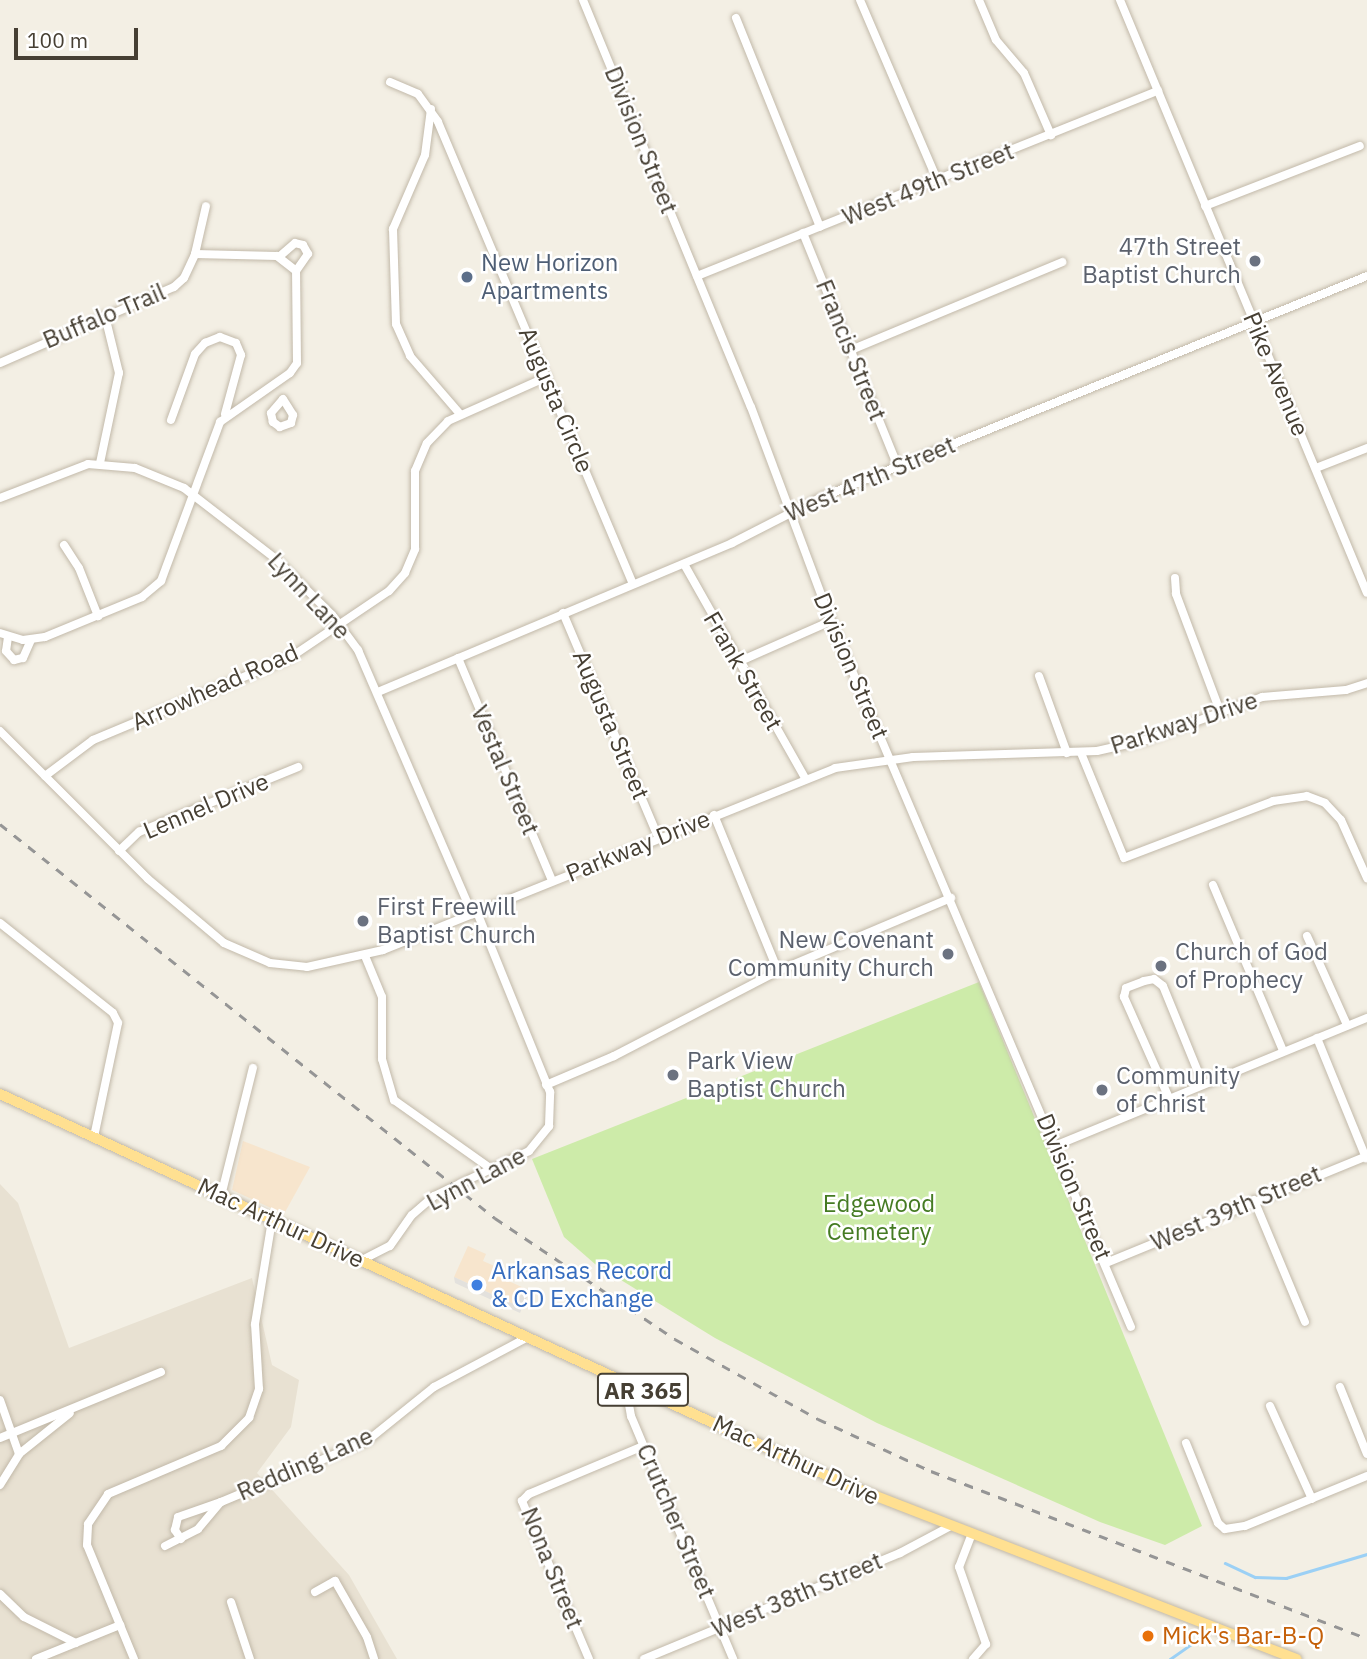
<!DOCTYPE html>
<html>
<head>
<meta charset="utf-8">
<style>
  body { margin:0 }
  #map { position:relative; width:1367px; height:1659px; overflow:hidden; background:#f3efe4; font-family:"IBM Plex Sans",sans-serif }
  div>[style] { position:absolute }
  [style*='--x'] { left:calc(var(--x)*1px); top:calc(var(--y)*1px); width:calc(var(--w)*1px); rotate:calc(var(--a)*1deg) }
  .residential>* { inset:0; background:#e8e1d2 }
  .commercial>* { inset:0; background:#f7e5cd }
  .green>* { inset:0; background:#cdeba9 }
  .parking>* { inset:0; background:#e3e1dd }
  .stream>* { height:2.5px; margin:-1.25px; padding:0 1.25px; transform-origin:1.25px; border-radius:1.25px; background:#9bd0f5 }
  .roads { filter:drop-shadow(0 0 2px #c2b9a9) drop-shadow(0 0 2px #c2b9a9) }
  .minor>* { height:8px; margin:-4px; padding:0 4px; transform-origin:4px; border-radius:4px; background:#fff }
  .major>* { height:10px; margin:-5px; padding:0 5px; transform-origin:5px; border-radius:5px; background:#ffe091 }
  .rail>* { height:2.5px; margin-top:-1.25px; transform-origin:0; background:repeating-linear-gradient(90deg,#959595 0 9px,transparent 0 18px) }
  .dots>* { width:19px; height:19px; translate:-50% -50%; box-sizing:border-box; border:4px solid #fff; border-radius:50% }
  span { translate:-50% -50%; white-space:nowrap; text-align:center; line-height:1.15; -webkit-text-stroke:5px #fff; paint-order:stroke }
  .shield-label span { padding:2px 5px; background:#fff; border:2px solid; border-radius:5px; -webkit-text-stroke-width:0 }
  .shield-label { font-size:23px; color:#463f33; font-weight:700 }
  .street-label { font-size:24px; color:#463f33 }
  .worship-label { font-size:24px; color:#5b616d }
  .right { translate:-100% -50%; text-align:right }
  .left { translate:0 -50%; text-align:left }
  .service-label { font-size:24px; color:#4e5e75 }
  .park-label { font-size:24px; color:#457b23 }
  .shop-label { font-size:24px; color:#366cbe }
  .food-label { font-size:24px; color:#c56008 }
  .scale { position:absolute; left:14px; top:28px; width:124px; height:32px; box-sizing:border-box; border:4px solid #463f33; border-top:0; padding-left:9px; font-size:21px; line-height:24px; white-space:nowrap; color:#463f33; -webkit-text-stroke:5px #fff; paint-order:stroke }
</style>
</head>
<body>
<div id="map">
  <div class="residential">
    <div style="clip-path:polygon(0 1184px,18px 1203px,69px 1348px,252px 1278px,272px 1365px,299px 1380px,291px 1427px,257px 1473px,349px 1575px,397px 1659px,0 1659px)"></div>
  </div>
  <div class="commercial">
    <div style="clip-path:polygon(243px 1141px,310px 1167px,284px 1214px,232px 1190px)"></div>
    <div style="clip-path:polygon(468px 1246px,486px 1254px,483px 1261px,506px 1271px,504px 1279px,524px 1288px,516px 1305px,454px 1277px)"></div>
  </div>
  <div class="green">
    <div style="clip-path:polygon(979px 982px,1202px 1526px,1165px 1545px,1100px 1522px,877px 1423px,715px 1338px,595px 1264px,564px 1237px,532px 1159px)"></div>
  </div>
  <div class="parking">
    <div style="clip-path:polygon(454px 1277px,516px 1305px,524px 1288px,530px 1290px,520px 1313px,455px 1283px)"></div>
  </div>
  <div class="stream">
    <div style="--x:1225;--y:1563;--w:33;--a:25"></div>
    <div style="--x:1255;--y:1577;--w:31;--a:2"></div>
    <div style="--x:1286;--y:1578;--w:84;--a:-16.5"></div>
    <div style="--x:1170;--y:1659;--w:28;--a:-35"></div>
  </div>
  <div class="roads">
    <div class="minor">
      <div style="--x:583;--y:0;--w:440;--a:67.6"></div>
      <div style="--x:751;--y:407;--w:228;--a:69.5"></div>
      <div style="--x:831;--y:621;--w:767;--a:66.98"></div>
      <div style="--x:860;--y:0;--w:196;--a:66.8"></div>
      <div style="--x:979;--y:0;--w:43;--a:67"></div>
      <div style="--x:996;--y:40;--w:43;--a:49.7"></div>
      <div style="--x:1024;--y:73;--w:68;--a:66.5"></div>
      <div style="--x:1120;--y:0;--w:642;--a:67.39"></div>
      <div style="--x:736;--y:18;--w:225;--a:68.1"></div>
      <div style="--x:390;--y:82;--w:30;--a:23"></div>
      <div style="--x:418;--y:94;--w:34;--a:54"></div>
      <div style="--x:438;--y:122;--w:501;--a:67.12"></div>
      <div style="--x:431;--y:109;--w:46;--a:97.4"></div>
      <div style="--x:425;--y:155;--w:81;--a:113.4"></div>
      <div style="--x:393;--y:229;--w:95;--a:88.2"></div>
      <div style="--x:396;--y:324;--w:35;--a:66"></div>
      <div style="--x:410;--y:356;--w:77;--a:49.2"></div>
      <div style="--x:1205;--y:206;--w:166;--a:-21.2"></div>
      <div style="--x:803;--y:233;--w:253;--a:67.9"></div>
      <div style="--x:195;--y:254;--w:82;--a:1.4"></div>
      <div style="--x:277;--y:256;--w:24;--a:38"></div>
      <div style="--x:697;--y:276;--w:497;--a:-21.9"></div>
      <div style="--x:851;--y:350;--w:229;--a:-22.6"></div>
      <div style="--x:0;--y:363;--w:190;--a:-23.6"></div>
      <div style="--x:174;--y:287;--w:13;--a:-42"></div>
      <div style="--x:184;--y:278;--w:26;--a:-65"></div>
      <div style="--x:195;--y:254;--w:49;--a:-77.1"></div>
      <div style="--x:283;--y:399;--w:19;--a:58"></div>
      <div style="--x:293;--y:415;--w:8;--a:104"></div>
      <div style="--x:291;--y:423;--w:12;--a:160"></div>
      <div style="--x:280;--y:427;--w:9;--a:-144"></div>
      <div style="--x:273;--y:422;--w:9;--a:-103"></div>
      <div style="--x:271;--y:413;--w:18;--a:-49"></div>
      <div style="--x:171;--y:420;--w:70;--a:-70"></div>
      <div style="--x:195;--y:354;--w:15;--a:-48"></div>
      <div style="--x:205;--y:343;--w:16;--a:-22"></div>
      <div style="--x:220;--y:337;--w:17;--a:21"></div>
      <div style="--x:236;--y:343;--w:13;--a:67"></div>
      <div style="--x:241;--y:355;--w:61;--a:105.2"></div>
      <div style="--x:100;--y:463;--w:92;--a:-78.1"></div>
      <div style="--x:119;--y:373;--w:59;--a:-103.8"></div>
      <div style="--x:1316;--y:468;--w:55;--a:-21.4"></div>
      <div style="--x:0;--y:498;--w:94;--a:-21.1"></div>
      <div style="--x:88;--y:464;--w:47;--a:4.9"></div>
      <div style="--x:135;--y:468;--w:53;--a:22.2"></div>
      <div style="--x:184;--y:488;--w:118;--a:37.7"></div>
      <div style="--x:277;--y:560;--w:78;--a:45"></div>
      <div style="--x:332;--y:615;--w:44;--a:53.4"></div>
      <div style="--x:358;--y:650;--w:288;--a:66.6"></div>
      <div style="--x:64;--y:545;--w:27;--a:57"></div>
      <div style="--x:79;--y:568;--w:52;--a:68.4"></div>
      <div style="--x:684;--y:564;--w:246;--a:60.5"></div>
      <div style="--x:1175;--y:578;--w:16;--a:86"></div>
      <div style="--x:1176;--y:594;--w:125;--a:69.4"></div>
      <div style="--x:563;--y:613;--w:243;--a:67"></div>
      <div style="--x:0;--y:633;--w:24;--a:17"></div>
      <div style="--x:23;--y:640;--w:22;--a:-8"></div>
      <div style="--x:45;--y:637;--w:105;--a:-22.4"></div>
      <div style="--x:142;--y:597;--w:25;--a:-40"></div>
      <div style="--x:161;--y:581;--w:170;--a:-69.6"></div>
      <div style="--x:220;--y:422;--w:85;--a:-35"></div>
      <div style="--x:290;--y:373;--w:12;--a:-55"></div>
      <div style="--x:297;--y:363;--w:92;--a:-90.6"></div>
      <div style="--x:296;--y:271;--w:21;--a:-55"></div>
      <div style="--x:308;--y:254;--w:10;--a:-119"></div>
      <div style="--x:303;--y:245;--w:8;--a:-166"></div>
      <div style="--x:295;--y:243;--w:21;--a:139"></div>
      <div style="--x:8;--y:637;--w:14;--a:98"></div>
      <div style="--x:6;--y:651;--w:12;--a:48"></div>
      <div style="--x:14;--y:660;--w:9;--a:-13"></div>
      <div style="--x:23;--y:658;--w:20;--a:-66"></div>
      <div style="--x:458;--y:658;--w:242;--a:67.1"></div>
      <div style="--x:738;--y:662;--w:102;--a:-23.8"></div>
      <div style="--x:1039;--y:676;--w:82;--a:70"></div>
      <div style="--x:378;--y:692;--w:384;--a:-22.8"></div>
      <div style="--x:732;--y:543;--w:99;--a:-27.1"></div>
      <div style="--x:820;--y:498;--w:590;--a:-22.09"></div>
      <div style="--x:0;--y:731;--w:209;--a:45"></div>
      <div style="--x:148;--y:879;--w:99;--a:40.1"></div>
      <div style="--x:224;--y:943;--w:50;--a:23.5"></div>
      <div style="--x:270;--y:963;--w:37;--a:6"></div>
      <div style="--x:307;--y:967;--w:78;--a:-12.6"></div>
      <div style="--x:383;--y:950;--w:487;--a:-21.9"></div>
      <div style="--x:835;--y:768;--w:79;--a:-8"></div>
      <div style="--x:913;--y:757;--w:184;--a:-1.9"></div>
      <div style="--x:1097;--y:751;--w:50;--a:-12.7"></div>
      <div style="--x:1146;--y:740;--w:124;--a:-20.3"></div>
      <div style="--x:1262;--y:697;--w:84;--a:-4.8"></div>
      <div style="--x:1346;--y:690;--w:22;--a:-18"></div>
      <div style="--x:1081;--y:753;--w:113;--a:67.7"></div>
      <div style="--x:1124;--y:858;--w:160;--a:-20.9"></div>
      <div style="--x:1273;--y:801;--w:34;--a:-8"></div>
      <div style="--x:1307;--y:796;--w:19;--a:21"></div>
      <div style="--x:1325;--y:803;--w:23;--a:47"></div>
      <div style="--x:1341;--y:820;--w:64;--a:65.9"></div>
      <div style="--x:45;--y:776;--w:60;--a:-36.9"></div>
      <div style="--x:93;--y:740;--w:215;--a:-22.7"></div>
      <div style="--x:291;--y:657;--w:118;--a:-34"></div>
      <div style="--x:389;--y:591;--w:24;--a:-48"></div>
      <div style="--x:405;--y:573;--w:26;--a:-67"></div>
      <div style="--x:415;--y:549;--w:78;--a:-90"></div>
      <div style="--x:415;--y:471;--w:30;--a:-67"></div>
      <div style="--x:427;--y:443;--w:30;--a:-46"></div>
      <div style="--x:448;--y:421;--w:108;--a:-24"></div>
      <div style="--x:714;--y:815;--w:169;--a:67.7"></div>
      <div style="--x:119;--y:851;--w:28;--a:-44"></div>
      <div style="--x:139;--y:832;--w:172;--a:-22.2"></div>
      <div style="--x:1213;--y:885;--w:180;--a:67.1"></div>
      <div style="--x:0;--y:923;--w:144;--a:38.5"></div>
      <div style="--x:113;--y:1013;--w:11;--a:63"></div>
      <div style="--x:118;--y:1023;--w:116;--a:101.9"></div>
      <div style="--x:1307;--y:936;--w:98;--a:65.8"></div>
      <div style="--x:365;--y:956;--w:44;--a:67.5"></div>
      <div style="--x:382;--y:997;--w:62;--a:90"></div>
      <div style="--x:382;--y:1059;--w:43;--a:73.7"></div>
      <div style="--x:394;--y:1100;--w:118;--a:35.3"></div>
      <div style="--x:1317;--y:1038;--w:130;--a:67.8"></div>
      <div style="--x:546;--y:1085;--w:74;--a:-23.1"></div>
      <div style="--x:614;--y:1056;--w:185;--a:-27.4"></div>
      <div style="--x:778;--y:971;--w:188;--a:-22.9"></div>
      <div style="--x:1169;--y:1098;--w:111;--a:-114"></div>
      <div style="--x:1124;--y:997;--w:9;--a:-77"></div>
      <div style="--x:1126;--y:988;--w:19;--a:-21"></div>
      <div style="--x:1144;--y:981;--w:10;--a:-11"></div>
      <div style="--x:1154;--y:979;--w:11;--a:38"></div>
      <div style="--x:1163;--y:986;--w:106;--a:67.8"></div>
      <div style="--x:1057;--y:1145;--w:335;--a:-22.3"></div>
      <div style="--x:221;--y:1196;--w:132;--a:-76"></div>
      <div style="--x:1254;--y:1200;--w:132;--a:67.3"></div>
      <div style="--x:362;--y:1260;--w:31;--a:-27"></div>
      <div style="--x:390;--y:1246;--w:38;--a:-55"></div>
      <div style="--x:412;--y:1215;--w:29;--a:-41"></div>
      <div style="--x:434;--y:1196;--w:105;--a:-25.3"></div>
      <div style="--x:529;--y:1151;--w:32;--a:-51"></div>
      <div style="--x:549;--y:1126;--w:34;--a:-88"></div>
      <div style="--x:550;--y:1092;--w:194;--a:-112.1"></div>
      <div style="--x:1106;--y:1263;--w:282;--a:-22.3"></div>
      <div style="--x:625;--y:1382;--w:35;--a:80"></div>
      <div style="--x:631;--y:1416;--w:264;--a:67.2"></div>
      <div style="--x:1340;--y:1387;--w:72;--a:68.1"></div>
      <div style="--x:0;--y:1400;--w:57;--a:70.6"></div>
      <div style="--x:1270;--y:1406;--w:102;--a:65.7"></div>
      <div style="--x:0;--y:1438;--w:174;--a:-22.3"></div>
      <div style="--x:1186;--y:1443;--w:86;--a:68.2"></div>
      <div style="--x:1218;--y:1523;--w:9;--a:41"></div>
      <div style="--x:1225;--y:1529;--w:20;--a:-9"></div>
      <div style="--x:1245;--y:1526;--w:132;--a:-22.3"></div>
      <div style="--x:0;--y:1485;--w:36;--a:-58"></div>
      <div style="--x:19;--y:1454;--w:65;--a:-38.8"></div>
      <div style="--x:971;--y:1536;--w:33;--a:111"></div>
      <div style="--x:959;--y:1567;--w:82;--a:70.7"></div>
      <div style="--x:986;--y:1644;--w:20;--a:131"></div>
      <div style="--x:181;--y:1539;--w:11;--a:-124"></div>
      <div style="--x:175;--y:1530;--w:13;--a:-77"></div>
      <div style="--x:178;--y:1517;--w:46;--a:-19.2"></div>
      <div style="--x:165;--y:1546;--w:37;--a:-27"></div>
      <div style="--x:198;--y:1529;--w:35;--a:-50"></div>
      <div style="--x:221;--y:1502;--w:158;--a:-22.7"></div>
      <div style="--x:367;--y:1441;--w:86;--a:-38.9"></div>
      <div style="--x:434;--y:1387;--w:106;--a:-28"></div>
      <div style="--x:315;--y:1592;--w:23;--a:-29"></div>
      <div style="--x:335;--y:1581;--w:64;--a:60.3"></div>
      <div style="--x:367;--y:1637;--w:23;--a:72"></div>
      <div style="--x:0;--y:1594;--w:33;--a:44"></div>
      <div style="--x:24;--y:1617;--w:58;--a:26.6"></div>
      <div style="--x:231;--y:1602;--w:60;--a:71.6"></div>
      <div style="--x:36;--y:1659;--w:91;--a:-22"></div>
      <div style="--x:134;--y:1659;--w:123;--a:-112.4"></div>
      <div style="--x:87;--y:1545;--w:21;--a:-87"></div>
      <div style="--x:88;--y:1524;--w:36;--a:-56"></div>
      <div style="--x:108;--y:1494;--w:123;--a:-23"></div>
      <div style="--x:221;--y:1446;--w:40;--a:-45"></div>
      <div style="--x:249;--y:1418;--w:31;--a:-71"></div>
      <div style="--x:259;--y:1389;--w:65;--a:-93.5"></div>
      <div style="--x:255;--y:1324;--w:105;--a:-80.7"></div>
      <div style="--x:589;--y:1659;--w:172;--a:-113"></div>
      <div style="--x:522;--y:1501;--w:10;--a:-45"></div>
      <div style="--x:529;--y:1494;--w:124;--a:-22.8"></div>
      <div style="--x:644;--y:1659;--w:277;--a:-22.5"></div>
      <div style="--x:900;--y:1553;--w:55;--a:-28"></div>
    </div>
    <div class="major">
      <div style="--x:0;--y:1094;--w:936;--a:24.76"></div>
      <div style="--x:850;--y:1486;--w:479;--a:21.2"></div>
    </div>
  </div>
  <div class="rail">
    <div style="--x:0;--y:824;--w:633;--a:38.52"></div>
    <div style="--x:495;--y:1218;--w:217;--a:33.9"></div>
    <div style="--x:675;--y:1339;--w:164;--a:29.2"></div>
    <div style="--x:818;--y:1419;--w:124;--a:24.7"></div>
    <div style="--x:931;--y:1471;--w:467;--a:21"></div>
  </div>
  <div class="dots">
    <div style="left:1255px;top:261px;background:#6b7280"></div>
    <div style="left:467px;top:277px;background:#5c6f8a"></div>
    <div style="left:363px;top:921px;background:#6b7280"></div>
    <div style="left:948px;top:954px;background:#6b7280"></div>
    <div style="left:1161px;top:966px;background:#6b7280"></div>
    <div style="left:673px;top:1075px;background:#6b7280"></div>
    <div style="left:1102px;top:1090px;background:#6b7280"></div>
    <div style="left:477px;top:1285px;background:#3f7fe0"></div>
    <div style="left:1148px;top:1636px;background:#e8710a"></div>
  </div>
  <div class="shield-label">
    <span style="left:643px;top:1390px">AR 365</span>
  </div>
  <div class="street-label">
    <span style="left:641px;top:140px;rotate:68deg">Division Street</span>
    <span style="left:928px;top:184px;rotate:-22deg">West 49th Street</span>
    <span style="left:104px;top:316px;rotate:-23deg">Buffalo Trail</span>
    <span style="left:851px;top:350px;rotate:68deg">Francis Street</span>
    <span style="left:1276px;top:374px;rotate:67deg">Pike Avenue</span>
    <span style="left:556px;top:400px;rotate:67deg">Augusta Circle</span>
    <span style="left:870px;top:479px;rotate:-23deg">West 47th Street</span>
    <span style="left:309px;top:596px;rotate:47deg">Lynn Lane</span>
    <span style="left:851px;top:666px;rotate:67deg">Division Street</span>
    <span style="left:743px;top:671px;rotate:60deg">Frank Street</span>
    <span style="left:215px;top:687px;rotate:-24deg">Arrowhead Road</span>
    <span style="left:1184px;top:723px;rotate:-18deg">Parkway Drive</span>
    <span style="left:611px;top:725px;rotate:67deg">Augusta Street</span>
    <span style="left:505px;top:770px;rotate:67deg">Vestal Street</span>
    <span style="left:206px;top:806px;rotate:-23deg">Lennel Drive</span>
    <span style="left:638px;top:846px;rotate:-22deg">Parkway Drive</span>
    <span style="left:476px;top:1179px;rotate:-28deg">Lynn Lane</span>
    <span style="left:1074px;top:1187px;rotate:67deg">Division Street</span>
    <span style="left:1236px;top:1208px;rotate:-23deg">West 39th Street</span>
    <span style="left:281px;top:1223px;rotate:25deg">Mac Arthur Drive</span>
    <span style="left:796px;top:1460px;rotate:25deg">Mac Arthur Drive</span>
    <span style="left:305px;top:1464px;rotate:-24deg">Redding Lane</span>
    <span style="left:676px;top:1521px;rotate:67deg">Crutcher Street</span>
    <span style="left:552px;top:1568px;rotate:68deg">Nona Street</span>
    <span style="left:797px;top:1595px;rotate:-23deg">West 38th Street</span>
  </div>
  <div class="worship-label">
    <span class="right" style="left:1241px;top:261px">47th Street<br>Baptist Church</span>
    <span class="left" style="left:377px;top:921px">First Freewill<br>Baptist Church</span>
    <span class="right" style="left:934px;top:954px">New Covenant<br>Community Church</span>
    <span class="left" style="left:1175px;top:966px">Church of God<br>of Prophecy</span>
    <span class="left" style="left:687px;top:1075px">Park View<br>Baptist Church</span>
    <span class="left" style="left:1116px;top:1090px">Community<br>of Christ</span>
  </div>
  <div class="service-label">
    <span class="left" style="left:481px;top:277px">New Horizon<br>Apartments</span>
  </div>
  <div class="park-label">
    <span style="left:879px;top:1218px">Edgewood<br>Cemetery</span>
  </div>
  <div class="shop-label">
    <span class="left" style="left:491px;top:1285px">Arkansas Record<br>&amp; CD Exchange</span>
  </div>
  <div class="food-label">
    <span class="left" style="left:1162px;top:1636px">Mick's Bar-B-Q</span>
  </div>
  <div class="scale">100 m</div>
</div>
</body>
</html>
